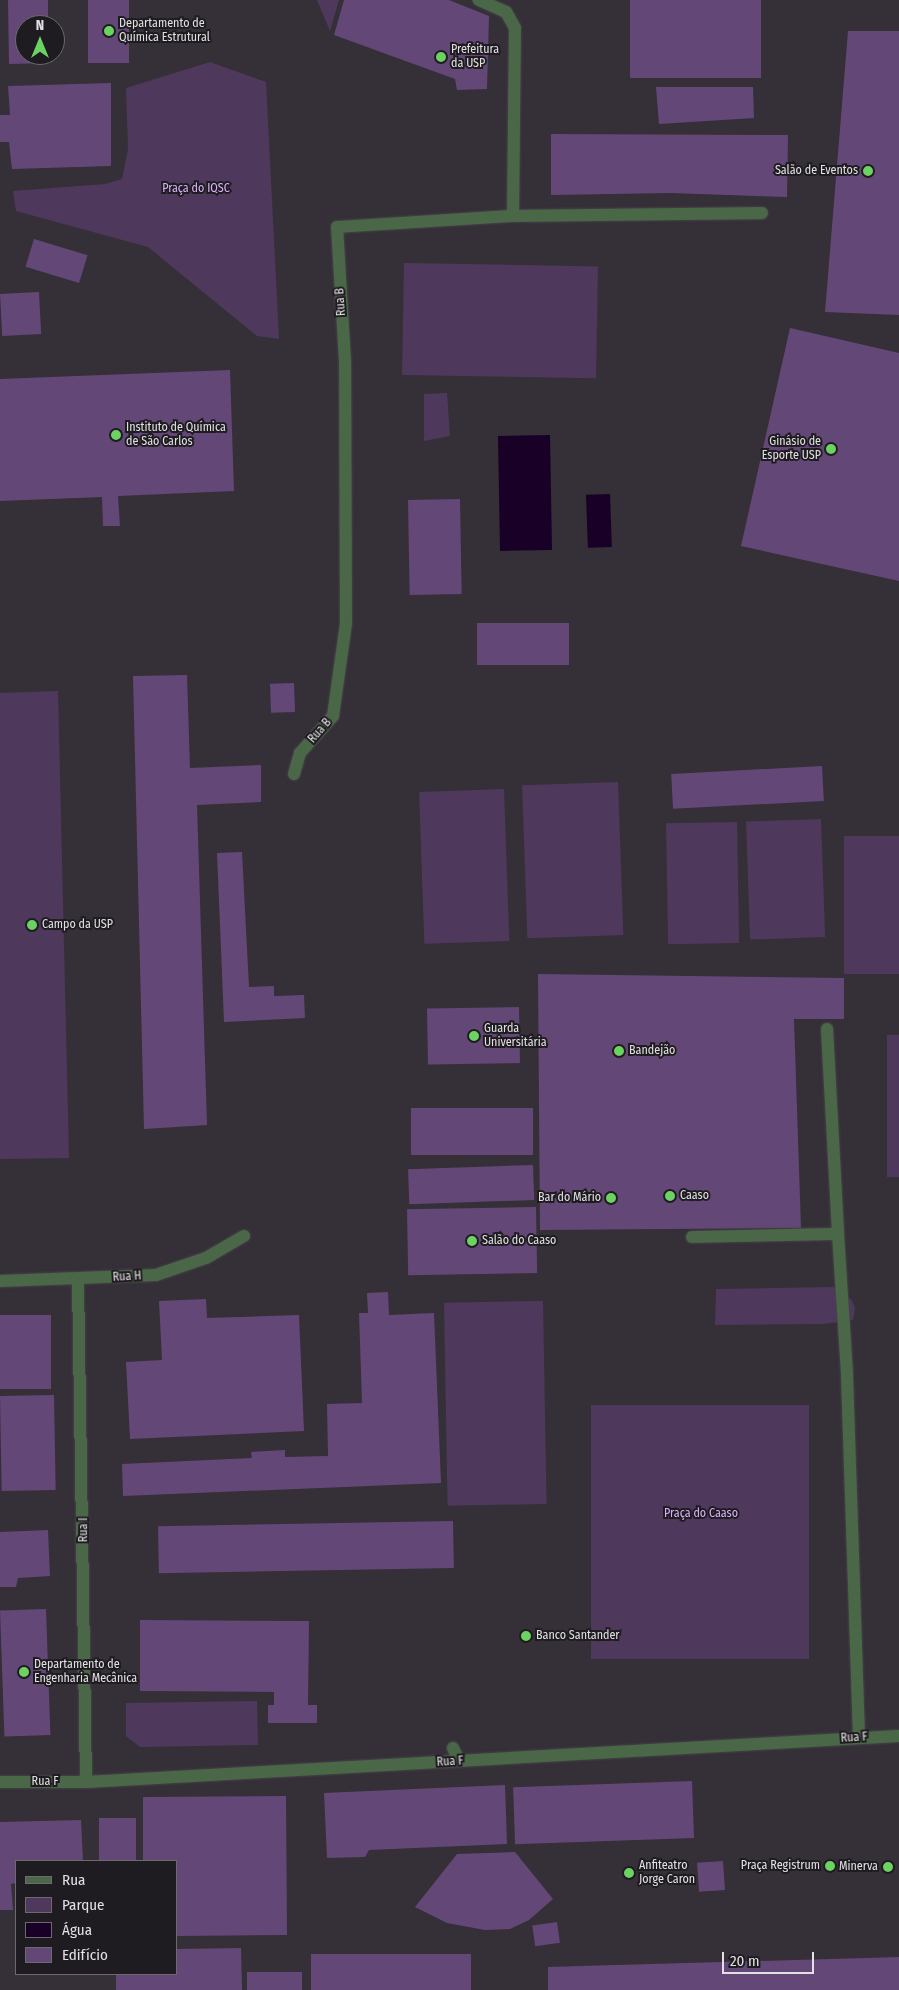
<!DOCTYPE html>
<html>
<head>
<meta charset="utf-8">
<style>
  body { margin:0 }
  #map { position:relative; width:899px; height:1990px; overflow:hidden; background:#28252a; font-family:"Fira Sans Condensed",sans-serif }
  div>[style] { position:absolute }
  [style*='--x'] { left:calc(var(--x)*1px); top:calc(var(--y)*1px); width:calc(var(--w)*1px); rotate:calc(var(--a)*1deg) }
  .built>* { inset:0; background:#352f38 }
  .green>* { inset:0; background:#4e395d; transform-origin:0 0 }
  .water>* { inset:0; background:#180027; transform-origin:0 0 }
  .building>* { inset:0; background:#634877; transform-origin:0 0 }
  .roads { filter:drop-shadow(0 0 1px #464348) drop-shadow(0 0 1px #464348) }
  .minor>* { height:12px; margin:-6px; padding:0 6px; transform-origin:6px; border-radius:6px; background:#4a6847 }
  .dots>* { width:14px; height:14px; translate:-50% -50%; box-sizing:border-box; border:2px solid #1e1c20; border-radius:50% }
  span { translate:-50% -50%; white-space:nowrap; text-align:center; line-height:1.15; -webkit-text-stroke:4px #1e1c20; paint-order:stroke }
  .poi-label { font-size:12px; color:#e2e0e3 }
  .left { translate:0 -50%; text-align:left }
  .right { translate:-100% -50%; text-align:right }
  .park-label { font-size:12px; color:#dcb1fb }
  .street-label { font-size:12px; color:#e2e0e3 }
  .legend { position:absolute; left:15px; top:1860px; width:162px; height:115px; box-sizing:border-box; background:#1e1c20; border:1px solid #6c6a6e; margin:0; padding:6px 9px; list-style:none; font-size:15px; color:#e2e0e3 }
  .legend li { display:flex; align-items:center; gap:10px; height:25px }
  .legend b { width:25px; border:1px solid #6c6a6e }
  .north { position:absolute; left:15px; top:15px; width:50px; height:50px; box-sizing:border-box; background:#1e1c20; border:1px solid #6c6a6e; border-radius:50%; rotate:0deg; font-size:14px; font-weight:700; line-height:20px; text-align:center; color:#e2e0e3 }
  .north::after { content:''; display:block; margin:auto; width:18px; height:22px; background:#6cd362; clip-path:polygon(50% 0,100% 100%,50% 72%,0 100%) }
  .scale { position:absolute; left:722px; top:1952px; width:92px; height:22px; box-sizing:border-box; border:2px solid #e2e0e3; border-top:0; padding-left:6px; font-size:15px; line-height:18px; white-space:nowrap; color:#e2e0e3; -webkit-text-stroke:4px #1e1c20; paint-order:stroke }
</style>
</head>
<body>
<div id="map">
  <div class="built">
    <div style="clip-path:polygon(evenodd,0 0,899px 0,899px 1990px,0 1990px,0 0,25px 25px,55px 25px,55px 55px,25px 55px,25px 25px,0 0,16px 1861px,176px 1861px,176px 1974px,16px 1974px,16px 1861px)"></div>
  </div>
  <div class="green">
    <div style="clip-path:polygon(317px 0,339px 0,330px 31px)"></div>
    <div style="clip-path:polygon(210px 62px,266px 82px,279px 339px,257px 336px,148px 247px,16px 211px,13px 191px,105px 184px,122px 179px,128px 149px,126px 88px)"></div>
    <div style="left:404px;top:263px;width:194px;height:112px;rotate:1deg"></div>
    <div style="clip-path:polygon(447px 393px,450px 436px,424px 441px,424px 394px)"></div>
    <div style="clip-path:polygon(58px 691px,69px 1158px,0 1159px,0 693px)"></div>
    <div style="left:618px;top:782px;width:153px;height:96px;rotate:88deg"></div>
    <div style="left:504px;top:789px;width:152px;height:85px;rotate:88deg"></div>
    <div style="left:821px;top:819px;width:118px;height:75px;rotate:88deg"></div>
    <div style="left:737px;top:822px;width:121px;height:71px;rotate:89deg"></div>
    <div style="left:844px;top:836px;width:55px;height:138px"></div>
    <div style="left:887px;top:1035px;width:12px;height:142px"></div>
    <div style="clip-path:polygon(833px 1287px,852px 1300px,855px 1308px,853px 1320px,823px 1324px,715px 1325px,716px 1289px)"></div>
    <div style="left:543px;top:1301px;width:203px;height:99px;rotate:89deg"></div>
    <div style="left:591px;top:1405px;width:218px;height:254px"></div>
    <div style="clip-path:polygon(257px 1701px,258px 1745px,140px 1747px,126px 1736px,126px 1703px)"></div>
  </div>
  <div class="water">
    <div style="left:550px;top:435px;width:115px;height:52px;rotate:89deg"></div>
    <div style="left:610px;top:494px;width:53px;height:24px;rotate:88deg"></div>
  </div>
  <div class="building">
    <div style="clip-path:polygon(8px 0,48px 0,48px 25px,25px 25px,25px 55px,48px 55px,49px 63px,9px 64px)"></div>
    <div style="left:88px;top:0;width:41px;height:63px"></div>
    <div style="clip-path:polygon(344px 0,449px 0,489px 16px,487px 89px,457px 90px,455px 79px,334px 35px)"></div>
    <div style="left:630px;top:0;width:131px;height:78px"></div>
    <div style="clip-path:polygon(848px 31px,899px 31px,899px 315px,825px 312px)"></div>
    <div style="clip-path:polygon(111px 83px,111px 166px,12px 169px,9px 142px,0 142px,0 115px,10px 115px,8px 86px)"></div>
    <div style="clip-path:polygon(656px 87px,753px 87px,754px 118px,659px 124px)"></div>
    <div style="clip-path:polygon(551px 134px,788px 135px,787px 197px,670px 193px,551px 195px)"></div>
    <div style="left:34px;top:239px;width:56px;height:29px;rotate:17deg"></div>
    <div style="left:39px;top:292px;width:42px;height:39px;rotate:87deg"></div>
    <div style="clip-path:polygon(790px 328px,899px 353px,899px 581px,741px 546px)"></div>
    <div style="clip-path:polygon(230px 370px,234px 491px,118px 496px,120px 526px,103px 526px,102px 497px,0 501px,0 379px)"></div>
    <div style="left:460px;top:499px;width:95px;height:52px;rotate:89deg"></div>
    <div style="left:477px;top:623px;width:92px;height:42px"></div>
    <div style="clip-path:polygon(187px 675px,190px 768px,261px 765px,261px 802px,197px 805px,207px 1125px,144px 1129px,133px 676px)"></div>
    <div style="left:294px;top:683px;width:29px;height:24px;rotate:88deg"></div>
    <div style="left:822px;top:766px;width:35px;height:151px;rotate:87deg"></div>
    <div style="clip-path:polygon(242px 852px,249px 987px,274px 986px,274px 996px,304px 995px,305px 1018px,224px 1022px,217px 853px)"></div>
    <div style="clip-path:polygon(538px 974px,844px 978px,844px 1019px,794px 1019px,801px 1228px,540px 1230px)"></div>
    <div style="left:519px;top:1007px;width:56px;height:92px;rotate:89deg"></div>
    <div style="left:411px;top:1108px;width:122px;height:47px"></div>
    <div style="left:533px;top:1165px;width:35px;height:125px;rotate:88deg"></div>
    <div style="left:536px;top:1207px;width:66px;height:129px;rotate:89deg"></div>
    <div style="clip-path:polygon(388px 1292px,389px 1315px,434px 1313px,441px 1483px,123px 1496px,122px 1464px,252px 1458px,251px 1452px,285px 1450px,285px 1457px,328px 1456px,327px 1404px,362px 1403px,359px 1313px,368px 1313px,367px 1293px)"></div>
    <div style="clip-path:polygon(206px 1299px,207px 1318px,299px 1315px,304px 1431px,130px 1439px,126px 1362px,162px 1360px,159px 1301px)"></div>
    <div style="left:0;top:1315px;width:51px;height:74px"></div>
    <div style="left:54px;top:1395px;width:95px;height:54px;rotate:89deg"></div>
    <div style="left:453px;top:1521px;width:47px;height:295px;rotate:89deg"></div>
    <div style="clip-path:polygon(48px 1530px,50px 1576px,18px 1578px,16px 1587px,0 1587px,0 1532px)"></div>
    <div style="left:46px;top:1609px;width:126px;height:46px;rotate:88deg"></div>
    <div style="clip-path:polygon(140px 1620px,309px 1621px,308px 1705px,317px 1705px,317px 1723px,268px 1723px,268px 1705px,274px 1705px,274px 1692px,140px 1691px)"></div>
    <div style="left:692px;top:1781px;width:57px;height:179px;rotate:88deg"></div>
    <div style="clip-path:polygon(505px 1785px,507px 1844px,369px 1850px,365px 1857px,327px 1858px,324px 1793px)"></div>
    <div style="clip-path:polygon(286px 1796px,287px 1935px,176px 1936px,176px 1861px,143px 1861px,143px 1797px)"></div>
    <div style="left:99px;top:1818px;width:37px;height:43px"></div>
    <div style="clip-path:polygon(81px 1820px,83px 1861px,16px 1861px,16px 1883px,11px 1884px,13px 1910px,0 1910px,0 1822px)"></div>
    <div style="clip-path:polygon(515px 1852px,553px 1899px,529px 1920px,510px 1929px,485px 1930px,447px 1923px,415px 1907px,457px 1854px)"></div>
    <div style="left:723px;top:1861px;width:29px;height:26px;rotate:86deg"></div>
    <div style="left:557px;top:1922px;width:21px;height:25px;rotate:82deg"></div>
    <div style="clip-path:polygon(241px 1948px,242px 1990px,116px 1990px,116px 1974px,176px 1974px,176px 1949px)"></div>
    <div style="left:311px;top:1954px;width:160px;height:36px"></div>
    <div style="clip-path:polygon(899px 1957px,899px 1990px,548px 1990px,548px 1967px)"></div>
    <div style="left:302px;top:1972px;width:18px;height:55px;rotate:90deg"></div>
  </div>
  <div class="roads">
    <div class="minor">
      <div style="--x:513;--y:216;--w:249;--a:-0.7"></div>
      <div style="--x:294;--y:774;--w:22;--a:-74"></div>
      <div style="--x:300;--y:753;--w:50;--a:-48.3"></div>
      <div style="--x:333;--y:716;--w:94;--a:-82"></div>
      <div style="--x:346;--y:623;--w:262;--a:-90.2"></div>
      <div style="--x:345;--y:361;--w:134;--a:-93.4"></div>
      <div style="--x:337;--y:227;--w:176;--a:-3.6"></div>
      <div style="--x:513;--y:216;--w:188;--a:-89.4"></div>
      <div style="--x:515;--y:28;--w:18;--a:-119"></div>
      <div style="--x:506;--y:12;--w:30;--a:-156"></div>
      <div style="--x:827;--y:1029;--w:205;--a:86.9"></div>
      <div style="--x:692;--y:1237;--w:146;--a:-1.2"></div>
      <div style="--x:838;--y:1234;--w:141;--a:86.3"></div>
      <div style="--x:847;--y:1375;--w:363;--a:88.1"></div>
      <div style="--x:78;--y:1279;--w:503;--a:89.09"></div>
      <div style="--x:0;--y:1281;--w:156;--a:-2.2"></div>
      <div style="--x:156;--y:1275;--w:53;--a:-18.8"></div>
      <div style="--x:206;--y:1258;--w:44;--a:-30.1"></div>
      <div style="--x:453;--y:1748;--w:14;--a:65"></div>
      <div style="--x:0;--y:1782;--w:86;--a:0"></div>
      <div style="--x:86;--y:1782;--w:814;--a:-3.24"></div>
    </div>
  </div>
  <div class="dots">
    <div style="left:109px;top:31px;background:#6cd362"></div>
    <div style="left:441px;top:57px;background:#6cd362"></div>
    <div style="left:868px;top:171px;background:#6cd362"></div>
    <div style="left:116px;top:435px;background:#6cd362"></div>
    <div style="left:831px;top:449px;background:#6cd362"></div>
    <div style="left:32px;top:925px;background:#6cd362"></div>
    <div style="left:474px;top:1036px;background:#6cd362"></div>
    <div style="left:619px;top:1051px;background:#6cd362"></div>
    <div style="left:670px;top:1196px;background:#6cd362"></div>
    <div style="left:611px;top:1198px;background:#6cd362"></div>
    <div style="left:472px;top:1241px;background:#6cd362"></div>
    <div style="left:526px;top:1636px;background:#6cd362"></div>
    <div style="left:24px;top:1672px;background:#6cd362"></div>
    <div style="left:830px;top:1866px;background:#6cd362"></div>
    <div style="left:888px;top:1867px;background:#6cd362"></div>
    <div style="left:629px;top:1873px;background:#6cd362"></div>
  </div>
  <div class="poi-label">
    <span class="left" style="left:119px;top:31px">Departamento de<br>Química Estrutural</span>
    <span class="left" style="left:451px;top:57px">Prefeitura<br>da USP</span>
    <span class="right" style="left:858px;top:171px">Salão de Eventos</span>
    <span class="left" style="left:126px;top:435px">Instituto de Química<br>de São Carlos</span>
    <span class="right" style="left:821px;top:449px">Ginásio de<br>Esporte USP</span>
    <span class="left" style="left:42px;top:925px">Campo da USP</span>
    <span class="left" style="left:484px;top:1036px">Guarda<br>Universitária</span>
    <span class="left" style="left:629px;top:1051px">Bandejão</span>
    <span class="left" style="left:680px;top:1196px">Caaso</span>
    <span class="right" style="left:601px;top:1198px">Bar do Mário</span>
    <span class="left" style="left:482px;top:1241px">Salão do Caaso</span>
    <span class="left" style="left:536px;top:1636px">Banco Santander</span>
    <span class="left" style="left:34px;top:1672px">Departamento de<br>Engenharia Mecânica</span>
    <span class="left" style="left:639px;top:1873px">Anfiteatro<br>Jorge Caron</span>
    <span class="right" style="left:820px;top:1866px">Praça Registrum</span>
    <span class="right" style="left:878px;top:1867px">Minerva</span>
  </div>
  <div class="park-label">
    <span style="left:196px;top:189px">Praça do IQSC</span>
    <span style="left:701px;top:1514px">Praça do Caaso</span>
  </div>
  <div class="street-label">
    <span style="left:341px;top:302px;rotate:-94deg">Rua B</span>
    <span style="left:320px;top:731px;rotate:-49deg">Rua B</span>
    <span style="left:127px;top:1277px;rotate:-3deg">Rua H</span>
    <span style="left:84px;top:1530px;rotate:-90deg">Rua I</span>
    <span style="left:854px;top:1738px;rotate:-3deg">Rua F</span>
    <span style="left:450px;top:1762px;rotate:-3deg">Rua F</span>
    <span style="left:45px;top:1782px">Rua F</span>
  </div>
  <ul class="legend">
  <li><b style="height:6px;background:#4a6847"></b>Rua</li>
  <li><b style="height:14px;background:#4e395d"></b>Parque</li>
  <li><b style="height:14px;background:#180027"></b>Água</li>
  <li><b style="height:14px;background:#634877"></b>Edifício</li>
  </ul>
  <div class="north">N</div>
  <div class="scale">20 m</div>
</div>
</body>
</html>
